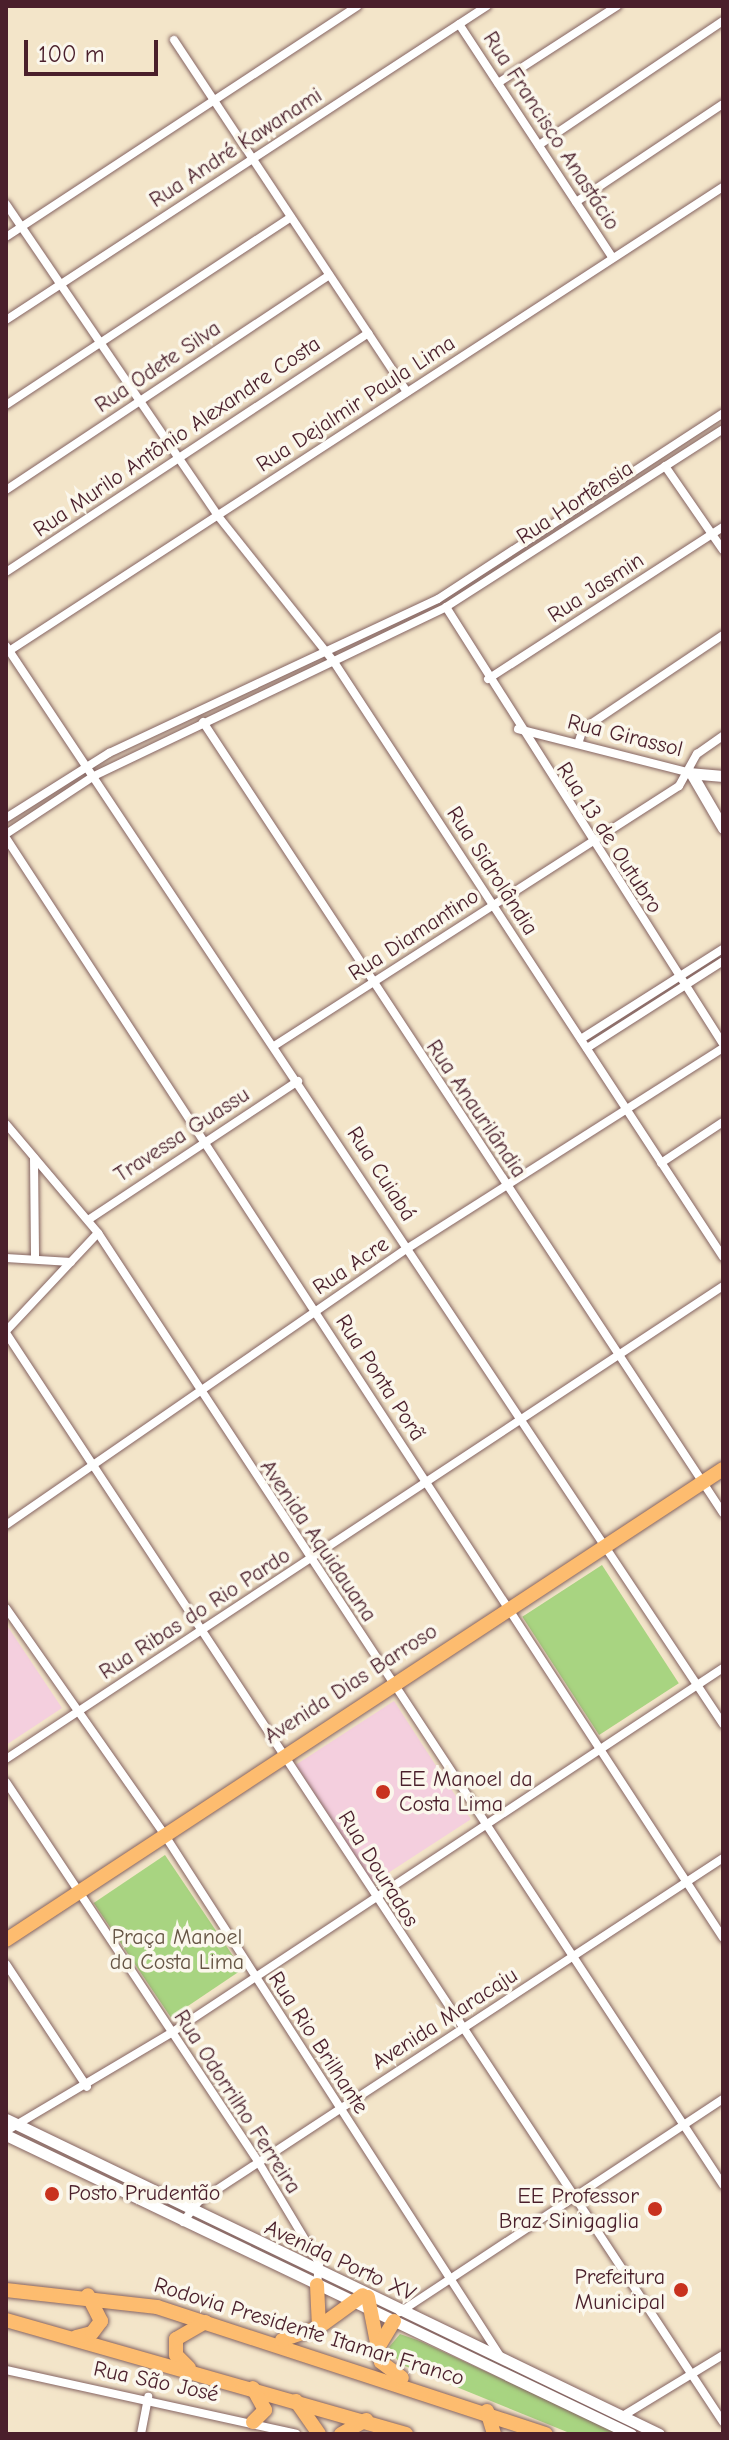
<!DOCTYPE html>
<html>
<head>
<meta charset="utf-8">
<style>
  body { margin:0 }
  #map { position:relative; width:729px; height:2440px; overflow:hidden; background:#f3e5c9; font-family:"Comic Neue",sans-serif }
  div>[style] { position:absolute }
  [style*='--x'] { left:calc(var(--x)*1px); top:calc(var(--y)*1px); width:calc(var(--w)*1px); rotate:calc(var(--a)*1deg) }
  .built>* { inset:0; background:#f4cfde; transform-origin:0 0 }
  .green>* { inset:0; background:#a8d481; transform-origin:0 0 }
  .roads { filter:drop-shadow(0 0 2px #856462) drop-shadow(0 0 2px #856462) }
  .minor>* { height:8px; margin:-4px; padding:0 4px; transform-origin:4px; border-radius:4px; background:#fff }
  .tertiary>* { height:11px; margin:-5.5px; padding:0 5.5px; transform-origin:5.5px; border-radius:5.5px; background:#fff }
  .primary>* { height:14px; margin:-7px; padding:0 7px; transform-origin:7px; border-radius:7px; background:#fdbc6f }
  .trunk>* { height:14px; margin:-7px; padding:0 7px; transform-origin:7px; border-radius:7px; background:#fdbc6f }
  .dots>* { width:22px; height:22px; translate:-50% -50%; box-sizing:border-box; border:4px solid #fbf7ec; border-radius:50% }
  span { translate:-50% -50%; white-space:nowrap; text-align:center; line-height:1.15; -webkit-text-stroke:7px #fbf7ec; paint-order:stroke }
  .street-label { font-size:22px; color:#4a1f2b }
  .poi-label { font-size:22px; color:#4a1f2b }
  .left { translate:0 -50%; text-align:left }
  .right { translate:-100% -50%; text-align:right }
  .park-label { font-size:22px; color:#665545 }
  .frame { position:absolute; inset:0; border:8px solid #4a1f2b; pointer-events:none }
  .scale { position:absolute; left:24px; top:40px; width:134px; height:36px; box-sizing:border-box; border:4px solid #4a1f2b; border-top:0; padding-left:10px; font-size:24px; line-height:28px; white-space:nowrap; color:#4a1f2b; -webkit-text-stroke:6px #fbf7ec; paint-order:stroke }
</style>
</head>
<body>
<div id="map">
  <div class="built">
    <div style="clip-path:polygon(6px 1624px,62px 1708px,6px 1745px)"></div>
    <div style="left:394px;top:1701px;width:141px;height:117px;rotate:57deg"></div>
  </div>
  <div class="green">
    <div style="left:602px;top:1565px;width:141px;height:95px;rotate:57deg"></div>
    <div style="left:165px;top:1855px;width:138px;height:86px;rotate:56deg"></div>
    <div style="clip-path:polygon(400px 2334px,420px 2341px,621px 2434px,572px 2434px,400px 2364px,389px 2347px)"></div>
  </div>
  <div class="roads">
    <div class="minor">
      <div style="--x:459;--y:24;--w:280;--a:56.7"></div>
      <div style="--x:174;--y:40;--w:422;--a:56.5"></div>
      <div style="--x:498;--y:83;--w:142;--a:-32.9"></div>
      <div style="--x:539;--y:145;--w:222;--a:-34"></div>
      <div style="--x:576;--y:202;--w:177;--a:-33.7"></div>
      <div style="--x:6;--y:204;--w:377;--a:55.8"></div>
      <div style="--x:218;--y:516;--w:186;--a:51.5"></div>
      <div style="--x:334;--y:662;--w:711;--a:56.82"></div>
      <div style="--x:6;--y:237;--w:420;--a:-33.3"></div>
      <div style="--x:6;--y:320;--w:574;--a:-33.14"></div>
      <div style="--x:6;--y:405;--w:341;--a:-33.4"></div>
      <div style="--x:665;--y:466;--w:102;--a:55.4"></div>
      <div style="--x:6;--y:490;--w:388;--a:-33.6"></div>
      <div style="--x:6;--y:572;--w:434;--a:-33.4"></div>
      <div style="--x:446;--y:607;--w:517;--a:57.63"></div>
      <div style="--x:6;--y:646;--w:1295;--a:56.37"></div>
      <div style="--x:9;--y:651;--w:852;--a:-33.02"></div>
      <div style="--x:488;--y:679;--w:280;--a:-32.9"></div>
      <div style="--x:203;--y:722;--w:947;--a:56.68"></div>
      <div style="--x:518;--y:729;--w:179;--a:14.3"></div>
      <div style="--x:578;--y:744;--w:16;--a:-72"></div>
      <div style="--x:583;--y:729;--w:169;--a:-33.9"></div>
      <div style="--x:6;--y:818;--w:122;--a:-32.3"></div>
      <div style="--x:109;--y:753;--w:363;--a:-25.1"></div>
      <div style="--x:438;--y:599;--w:340;--a:-33.1"></div>
      <div style="--x:6;--y:834;--w:105;--a:-33.4"></div>
      <div style="--x:94;--y:776;--w:390;--a:-25.6"></div>
      <div style="--x:446;--y:607;--w:329;--a:-32.7"></div>
      <div style="--x:6;--y:838;--w:1313;--a:56.9"></div>
      <div style="--x:581;--y:1039;--w:168;--a:-32.4"></div>
      <div style="--x:274;--y:1046;--w:481;--a:-32.7"></div>
      <div style="--x:679;--y:786;--w:37;--a:-61"></div>
      <div style="--x:697;--y:754;--w:32;--a:-35"></div>
      <div style="--x:587;--y:1048;--w:161;--a:-32.6"></div>
      <div style="--x:6;--y:1124;--w:143;--a:49.8"></div>
      <div style="--x:98;--y:1233;--w:1139;--a:56.71"></div>
      <div style="--x:34;--y:1158;--w:101;--a:89.4"></div>
      <div style="--x:661;--y:1163;--w:74;--a:-33.5"></div>
      <div style="--x:88;--y:1220;--w:252;--a:-33.5"></div>
      <div style="--x:6;--y:1258;--w:65;--a:3.5"></div>
      <div style="--x:6;--y:1331;--w:134;--a:-46.8"></div>
      <div style="--x:6;--y:1333;--w:1304;--a:56.64"></div>
      <div style="--x:6;--y:1525;--w:488;--a:-34.6"></div>
      <div style="--x:408;--y:1248;--w:373;--a:-32.4"></div>
      <div style="--x:6;--y:1608;--w:276;--a:55"></div>
      <div style="--x:164;--y:1834;--w:621;--a:57.23"></div>
      <div style="--x:6;--y:1759;--w:859;--a:-33.41"></div>
      <div style="--x:6;--y:1782;--w:457;--a:56.4"></div>
      <div style="--x:259;--y:2163;--w:117;--a:59"></div>
      <div style="--x:319;--y:2263;--w:22;--a:95"></div>
      <div style="--x:6;--y:1964;--w:147;--a:56.6"></div>
      <div style="--x:6;--y:2131;--w:192;--a:-30.7"></div>
      <div style="--x:171;--y:2033;--w:662;--a:-33.47"></div>
      <div style="--x:183;--y:2222;--w:25;--a:-53"></div>
      <div style="--x:198;--y:2202;--w:628;--a:-33.23"></div>
      <div style="--x:400;--y:2312;--w:387;--a:-33.4"></div>
      <div style="--x:6;--y:2370;--w:297;--a:12.4"></div>
      <div style="--x:621;--y:2417;--w:119;--a:-31.3"></div>
      <div style="--x:141;--y:2434;--w:38;--a:-79"></div>
    </div>
    <div class="tertiary">
      <div style="--x:723;--y:776;--w:32;--a:-175"></div>
      <div style="--x:691;--y:773;--w:64;--a:59.8"></div>
      <div style="--x:6;--y:2119;--w:725;--a:25.75"></div>
      <div style="--x:6;--y:2135;--w:693;--a:25.57"></div>
    </div>
    <div class="primary">
      <div style="--x:6;--y:1940;--w:858;--a:-33.3"></div>
    </div>
    <div class="trunk">
      <div style="--x:6;--y:2290;--w:152;--a:6.4"></div>
      <div style="--x:157;--y:2307;--w:409;--a:18.1"></div>
      <div style="--x:368;--y:2297;--w:52;--a:78.9"></div>
      <div style="--x:6;--y:2320;--w:416;--a:15.9"></div>
      <div style="--x:394;--y:2321;--w:31;--a:121"></div>
      <div style="--x:378;--y:2348;--w:14;--a:78"></div>
      <div style="--x:381;--y:2362;--w:26;--a:37"></div>
      <div style="--x:319;--y:2327;--w:54;--a:-36"></div>
      <div style="--x:76;--y:2337;--w:16;--a:-14"></div>
      <div style="--x:92;--y:2333;--w:15;--a:-53"></div>
      <div style="--x:101;--y:2321;--w:29;--a:-117"></div>
      <div style="--x:282;--y:2340;--w:39;--a:-19"></div>
      <div style="--x:319;--y:2327;--w:42;--a:-92.7"></div>
      <div style="--x:189;--y:2368;--w:18;--a:-135"></div>
      <div style="--x:176;--y:2355;--w:16;--a:-90"></div>
      <div style="--x:176;--y:2339;--w:34;--a:-30"></div>
      <div style="--x:296;--y:2401;--w:40;--a:55.1"></div>
      <div style="--x:487;--y:2411;--w:24;--a:73"></div>
      <div style="--x:253;--y:2422;--w:17;--a:-45"></div>
      <div style="--x:265;--y:2410;--w:25;--a:-119"></div>
      <div style="--x:341;--y:2434;--w:29;--a:-29"></div>
    </div>
  </div>
  <div class="dots">
    <div style="left:383px;top:1792px;background:#c8321e"></div>
    <div style="left:52px;top:2194px;background:#c8321e"></div>
    <div style="left:655px;top:2209px;background:#c8321e"></div>
    <div style="left:681px;top:2290px;background:#c8321e"></div>
  </div>
  <div class="street-label">
    <span style="left:551px;top:131px;rotate:57deg">Rua Francisco Anastácio</span>
    <span style="left:236px;top:148px;rotate:-33deg">Rua André Kawanami</span>
    <span style="left:158px;top:367px;rotate:-34deg">Rua Odete Silva</span>
    <span style="left:356px;top:404px;rotate:-33deg">Rua Dejalmir Paula Lima</span>
    <span style="left:177px;top:437px;rotate:-34deg">Rua Murilo Antônio Alexandre Costa</span>
    <span style="left:575px;top:503px;rotate:-33deg">Rua Hortênsia</span>
    <span style="left:596px;top:588px;rotate:-33deg">Rua Jasmin</span>
    <span style="left:625px;top:736px;rotate:14deg">Rua Girassol</span>
    <span style="left:609px;top:838px;rotate:57deg">Rua 13 de Outubro</span>
    <span style="left:492px;top:871px;rotate:57deg">Rua Sidrolândia</span>
    <span style="left:414px;top:935px;rotate:-33deg">Rua Diamantino</span>
    <span style="left:476px;top:1109px;rotate:56deg">Rua Anaurilândia</span>
    <span style="left:182px;top:1135px;rotate:-33deg">Travessa Guassu</span>
    <span style="left:381px;top:1174px;rotate:57deg">Rua Cuiabá</span>
    <span style="left:351px;top:1266px;rotate:-34deg">Rua Acre</span>
    <span style="left:380px;top:1378px;rotate:57deg">Rua Ponta Porã</span>
    <span style="left:318px;top:1541px;rotate:56deg">Avenida Aquidauana</span>
    <span style="left:195px;top:1614px;rotate:-33deg">Rua Ribas do Rio Pardo</span>
    <span style="left:351px;top:1684px;rotate:-33deg">Avenida Dias Barroso</span>
    <span style="left:378px;top:1869px;rotate:58deg">Rua Dourados</span>
    <span style="left:445px;top:2019px;rotate:-33deg">Avenida Maracaju</span>
    <span style="left:318px;top:2043px;rotate:57deg">Rua Rio Brilhante</span>
    <span style="left:237px;top:2102px;rotate:57deg">Rua Odorrilho Ferreira</span>
    <span style="left:340px;top:2261px;rotate:25deg">Avenida Porto XV</span>
    <span style="left:309px;top:2332px;rotate:17deg">Rodovia Presidente Itamar Franco</span>
    <span style="left:156px;top:2382px;rotate:12deg">Rua São José</span>
  </div>
  <div class="poi-label">
    <span class="left" style="left:399px;top:1792px">EE Manoel da<br>Costa Lima</span>
    <span class="left" style="left:68px;top:2194px">Posto Prudentão</span>
    <span class="right" style="left:639px;top:2209px">EE Professor<br>Braz Sinigaglia</span>
    <span class="right" style="left:665px;top:2290px">Prefeitura<br>Municipal</span>
  </div>
  <div class="park-label">
    <span style="left:177px;top:1950px">Praça Manoel<br>da Costa Lima</span>
  </div>
  <div class="frame"></div>
  <div class="scale">100 m</div>
</div>
</body>
</html>
